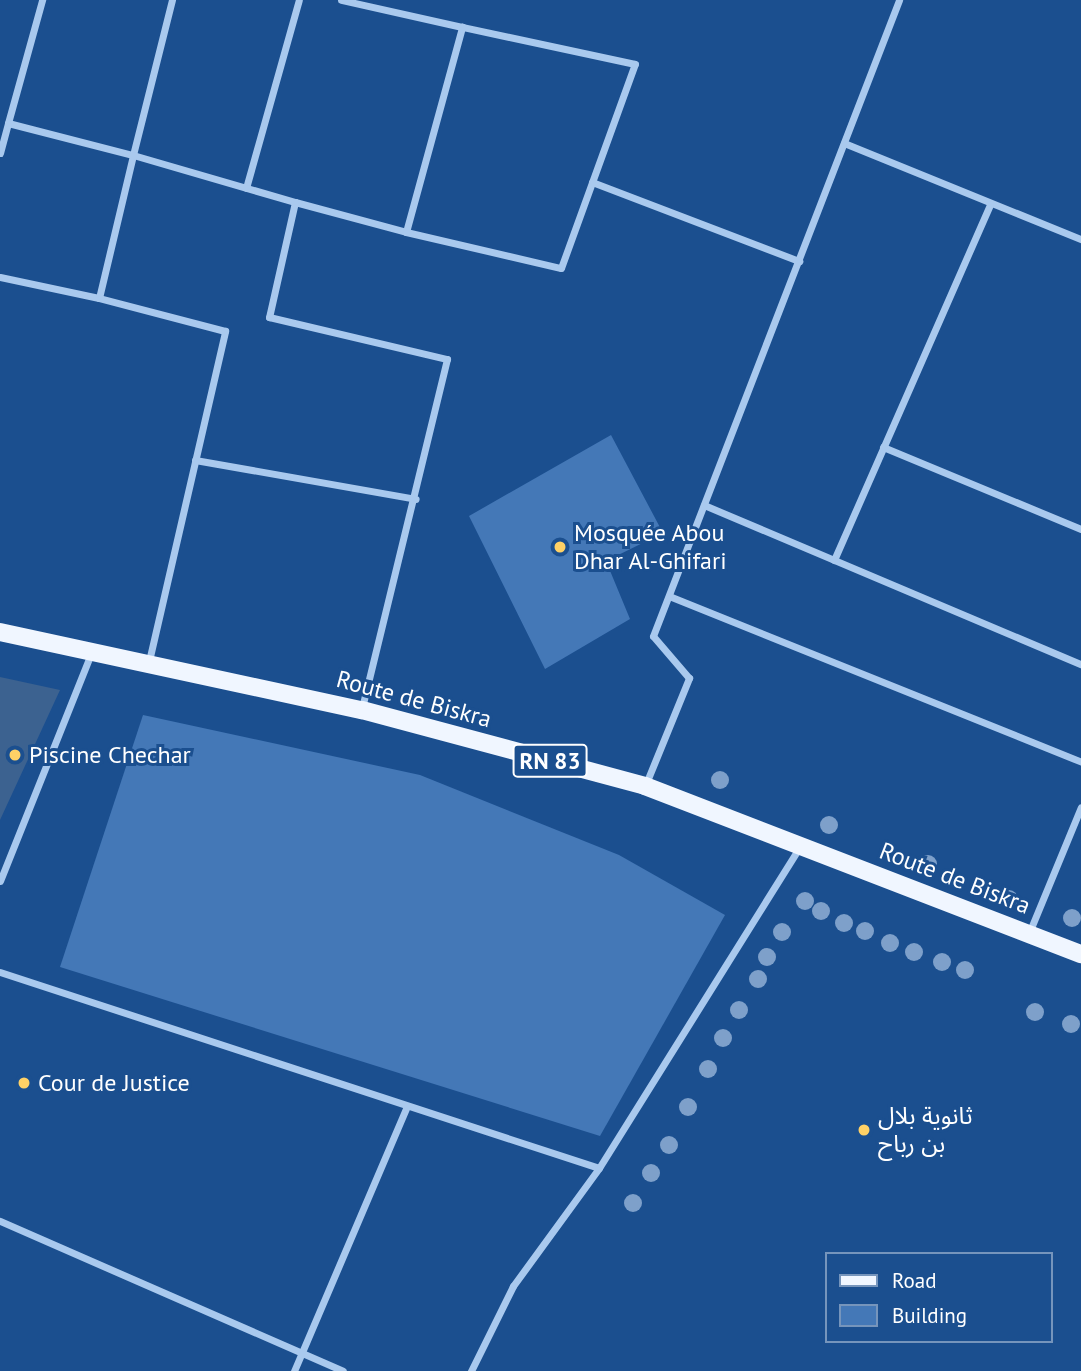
<!DOCTYPE html>
<html>
<head>
<meta charset="utf-8">
<style>
  body { margin:0 }
  #map { position:relative; width:1081px; height:1371px; overflow:hidden; background:#1b4f8f; font-family:"PT Sans","Noto Sans Arabic",sans-serif }
  div>[style] { position:absolute }
  [style*='--x'] { left:calc(var(--x)*1px); top:calc(var(--y)*1px); width:calc(var(--w)*1px); rotate:calc(var(--a)*1deg) }
  .water>* { inset:0; background:#3c6290 }
  .building>* { inset:0; background:#4478b7 }
  .minor>* { height:7px; margin:-3.5px; padding:0 3.5px; transform-origin:3.5px; border-radius:3.5px; background:#a9c9ee }
  .primary>* { height:18px; margin:-9px; padding:0 9px; transform-origin:9px; border-radius:9px; background:#f0f6ff }
  .trees>* { width:18px; height:18px; margin:-9px; border-radius:50%; background:#7ea0ca }
  .dots>* { width:19px; height:19px; translate:-50% -50%; box-sizing:border-box; border:4px solid #1b4f8f; border-radius:50% }
  span { translate:-50% -50%; white-space:nowrap; text-align:center; line-height:1.15; -webkit-text-stroke:6px #1b4f8f; paint-order:stroke }
  .shield-label span { padding:2px 5px; background:#1b4f8f; border:2px solid; border-radius:5px; -webkit-text-stroke-width:0 }
  .shield-label { font-size:23px; color:#fff; font-weight:700 }
  .poi-label { font-size:24px; color:#fff }
  .left { translate:0 -50%; text-align:left }
  .street-label { font-size:24px; color:#fff }
  .legend { position:absolute; left:825px; top:1252px; width:228px; height:91px; box-sizing:border-box; background:#1b4f8f; border:2px solid #7695bc; margin:0; padding:9px 12px; list-style:none; font-size:21px; color:#fff }
  .legend li { display:flex; align-items:center; gap:14px; height:35px }
  .legend b { width:35px; border:2px solid #7695bc }
</style>
</head>
<body>
<div id="map">
  <div class="water">
    <div style="clip-path:polygon(0 677px,60px 690px,0 820px)"></div>
  </div>
  <div class="building">
    <div style="clip-path:polygon(611px 435px,663px 533px,606px 561px,630px 619px,545px 669px,469px 516px)"></div>
    <div style="clip-path:polygon(143px 715px,420px 775px,619px 855px,725px 915px,600px 1136px,60px 967px)"></div>
  </div>
  <div class="minor">
    <div style="--x:8;--y:123;--w:128;--a:-74.5"></div>
    <div style="--x:844;--y:143;--w:256;--a:22.1"></div>
    <div style="--x:0;--y:153;--w:31;--a:-75"></div>
    <div style="--x:8;--y:123;--w:129;--a:14.4"></div>
    <div style="--x:133;--y:155;--w:160;--a:-75.9"></div>
    <div style="--x:592;--y:182;--w:222;--a:20.9"></div>
    <div style="--x:246;--y:188;--w:195;--a:-74.3"></div>
    <div style="--x:295;--y:202;--w:115;--a:15.1"></div>
    <div style="--x:406;--y:232;--w:213;--a:-74.7"></div>
    <div style="--x:462;--y:27;--w:124;--a:-167.4"></div>
    <div style="--x:406;--y:232;--w:159;--a:13.1"></div>
    <div style="--x:561;--y:268;--w:217;--a:-70.1"></div>
    <div style="--x:635;--y:64;--w:177;--a:-167.9"></div>
    <div style="--x:0;--y:277;--w:101;--a:12"></div>
    <div style="--x:883;--y:447;--w:214;--a:22.5"></div>
    <div style="--x:195;--y:460;--w:224;--a:10"></div>
    <div style="--x:704;--y:505;--w:409;--a:22.9"></div>
    <div style="--x:834;--y:560;--w:388;--a:-66.3"></div>
    <div style="--x:669;--y:596;--w:444;--a:21.9"></div>
    <div style="--x:149;--y:661;--w:339;--a:-77"></div>
    <div style="--x:225;--y:331;--w:130;--a:-165.3"></div>
    <div style="--x:99;--y:298;--w:147;--a:-76.6"></div>
    <div style="--x:133;--y:155;--w:169;--a:16.2"></div>
    <div style="--x:295;--y:202;--w:118;--a:102.7"></div>
    <div style="--x:269;--y:317;--w:183;--a:13.3"></div>
    <div style="--x:447;--y:359;--w:360;--a:103.7"></div>
    <div style="--x:645;--y:786;--w:117;--a:-67.8"></div>
    <div style="--x:689;--y:678;--w:55;--a:-130.6"></div>
    <div style="--x:653;--y:636;--w:682;--a:-68.85"></div>
    <div style="--x:0;--y:881;--w:245;--a:-68.2"></div>
    <div style="--x:1029;--y:933;--w:136;--a:-67.6"></div>
    <div style="--x:0;--y:972;--w:630;--a:18.12"></div>
    <div style="--x:0;--y:1221;--w:374;--a:23.6"></div>
    <div style="--x:294;--y:1371;--w:288;--a:-66.9"></div>
    <div style="--x:471;--y:1371;--w:95;--a:-63.7"></div>
    <div style="--x:513;--y:1286;--w:146;--a:-53.9"></div>
    <div style="--x:599;--y:1168;--w:377;--a:-58"></div>
  </div>
  <div class="primary">
    <div style="--x:0;--y:632;--w:370;--a:12.2"></div>
    <div style="--x:362;--y:710;--w:293;--a:15"></div>
    <div style="--x:645;--y:786;--w:467;--a:21.1"></div>
  </div>
  <div class="trees">
    <div style="left:720px;top:780px"></div>
    <div style="left:829px;top:825px"></div>
    <div style="left:928px;top:864px"></div>
    <div style="left:1009px;top:899px"></div>
    <div style="left:805px;top:901px"></div>
    <div style="left:821px;top:911px"></div>
    <div style="left:1072px;top:918px"></div>
    <div style="left:844px;top:923px"></div>
    <div style="left:865px;top:931px"></div>
    <div style="left:782px;top:932px"></div>
    <div style="left:890px;top:943px"></div>
    <div style="left:914px;top:952px"></div>
    <div style="left:767px;top:957px"></div>
    <div style="left:942px;top:962px"></div>
    <div style="left:965px;top:970px"></div>
    <div style="left:758px;top:979px"></div>
    <div style="left:739px;top:1010px"></div>
    <div style="left:1035px;top:1012px"></div>
    <div style="left:1071px;top:1024px"></div>
    <div style="left:723px;top:1038px"></div>
    <div style="left:708px;top:1069px"></div>
    <div style="left:688px;top:1107px"></div>
    <div style="left:669px;top:1145px"></div>
    <div style="left:651px;top:1173px"></div>
    <div style="left:633px;top:1203px"></div>
  </div>
  <div class="dots">
    <div style="left:560px;top:547px;background:#ffd166"></div>
    <div style="left:15px;top:755px;background:#ffd166"></div>
    <div style="left:24px;top:1083px;background:#ffd166"></div>
    <div style="left:864px;top:1130px;background:#ffd166"></div>
  </div>
  <div class="shield-label">
    <span style="left:550px;top:761px">RN 83</span>
  </div>
  <div class="poi-label">
    <span class="left" style="left:574px;top:547px">Mosquée Abou<br>Dhar Al-Ghifari</span>
    <span class="left" style="left:29px;top:755px">Piscine Chechar</span>
    <span class="left" style="left:38px;top:1083px">Cour de Justice</span>
    <span class="left" style="left:878px;top:1130px">ثانوية بلال<br>بن رباح</span>
  </div>
  <div class="street-label">
    <span style="left:414px;top:699px;rotate:15deg">Route de Biskra</span>
    <span style="left:955px;top:878px;rotate:21deg">Route de Biskra</span>
  </div>
  <ul class="legend">
  <li><b style="height:9px;background:#f0f6ff"></b>Road</li>
  <li><b style="height:19px;background:#4478b7"></b>Building</li>
  </ul>
</div>
</body>
</html>
